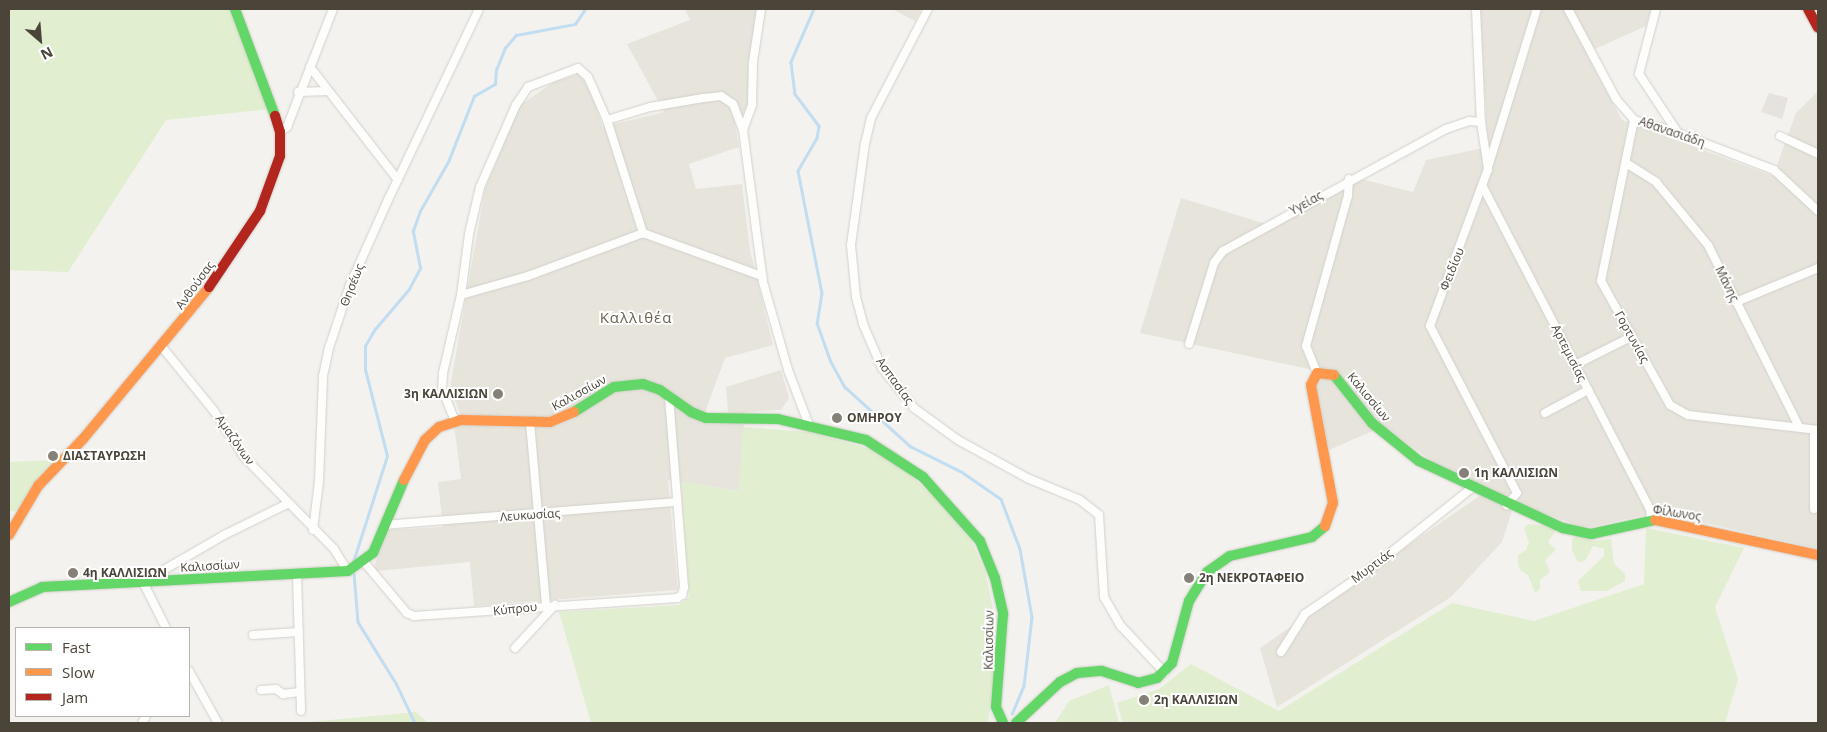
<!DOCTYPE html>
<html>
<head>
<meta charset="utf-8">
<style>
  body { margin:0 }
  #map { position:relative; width:1827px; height:732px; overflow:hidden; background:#f4f2ee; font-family:"Open Sans",sans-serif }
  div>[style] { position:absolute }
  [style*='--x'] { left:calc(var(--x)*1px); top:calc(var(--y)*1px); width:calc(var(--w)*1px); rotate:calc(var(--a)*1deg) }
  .residential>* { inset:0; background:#e7e4dc }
  .green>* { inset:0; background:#e1eecf }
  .parking>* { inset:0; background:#e6e3df }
  .stream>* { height:2.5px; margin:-1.25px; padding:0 1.25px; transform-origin:1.25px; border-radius:1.25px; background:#c0ddf1 }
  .roads { filter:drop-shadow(0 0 1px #d2d0cb) drop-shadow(0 0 1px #d2d0cb) }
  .street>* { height:8px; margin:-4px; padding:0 4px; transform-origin:4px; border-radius:4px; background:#fdfdfc }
  .fast>* { height:10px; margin:-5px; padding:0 5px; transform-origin:5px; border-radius:5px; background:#63d668 }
  .slow>* { height:10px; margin:-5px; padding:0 5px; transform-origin:5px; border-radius:5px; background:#ff974d }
  .jam>* { height:10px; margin:-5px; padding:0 5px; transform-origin:5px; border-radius:5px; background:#b3261e }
  .dots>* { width:14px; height:14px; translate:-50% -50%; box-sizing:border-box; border:2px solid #fff; border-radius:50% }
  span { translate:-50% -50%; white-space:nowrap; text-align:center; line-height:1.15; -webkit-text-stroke:4px #fff; paint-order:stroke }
  .street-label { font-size:12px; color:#4b4439 }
  .poi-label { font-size:12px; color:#4b4439; font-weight:700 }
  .right { translate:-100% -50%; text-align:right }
  .left { translate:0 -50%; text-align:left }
  .quarter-label { font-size:15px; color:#6e6250; letter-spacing:1px }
  .frame { position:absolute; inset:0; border:10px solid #4b4439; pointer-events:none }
  .legend { position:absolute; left:15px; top:627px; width:175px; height:90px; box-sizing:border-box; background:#fff; border:1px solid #b7b4b0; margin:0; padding:6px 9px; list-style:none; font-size:15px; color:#4b4439 }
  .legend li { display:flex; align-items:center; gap:10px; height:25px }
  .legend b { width:25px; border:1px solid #b7b4b0 }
  .north { position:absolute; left:15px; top:15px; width:50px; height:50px; -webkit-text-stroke:4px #fff; paint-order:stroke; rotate:153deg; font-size:14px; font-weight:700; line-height:20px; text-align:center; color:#4b4439 }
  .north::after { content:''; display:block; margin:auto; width:18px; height:22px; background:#4b4439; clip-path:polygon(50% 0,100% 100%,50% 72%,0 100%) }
</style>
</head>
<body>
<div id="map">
  <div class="residential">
    <div style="clip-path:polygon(685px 9px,757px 9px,748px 65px,749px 102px,742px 115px,734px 118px,739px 147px,689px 164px,696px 189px,742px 184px,750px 250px,773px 345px,725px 358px,701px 423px,729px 424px,726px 387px,781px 370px,789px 398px,781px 410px,745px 412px,739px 491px,668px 480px,678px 590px,474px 606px,470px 562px,377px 571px,374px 566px,389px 530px,443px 527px,438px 482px,461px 479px,454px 425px,464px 424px,450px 387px,485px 189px,520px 105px,554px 82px,579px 74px,590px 89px,603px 127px,664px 112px,627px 44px,690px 20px)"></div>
    <div style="clip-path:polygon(892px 9px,921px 9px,915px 21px)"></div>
    <div style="clip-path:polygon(1480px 9px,1651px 9px,1646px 26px,1586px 53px,1622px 120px,1773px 176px,1796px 113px,1818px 91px,1818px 549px,1659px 512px,1590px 527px,1576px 525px,1515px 502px,1502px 542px,1451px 597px,1277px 707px,1260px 648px,1488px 490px,1437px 465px,1384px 426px,1329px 450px,1313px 370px,1140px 333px,1181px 198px,1273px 226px,1361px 179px,1413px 192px,1426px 160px,1488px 147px)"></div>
  </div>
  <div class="green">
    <div style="clip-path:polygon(9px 9px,229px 9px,270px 109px,166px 120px,68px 272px,9px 270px)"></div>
    <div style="clip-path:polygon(743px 427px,809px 432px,871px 449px,903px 469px,936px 498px,971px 540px,985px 571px,993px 609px,994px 671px,988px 723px,591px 723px,559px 612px,679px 605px,689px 597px,681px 482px,739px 491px)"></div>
    <div style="clip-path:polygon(58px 460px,31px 489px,16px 511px,9px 511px,9px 462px)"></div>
    <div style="clip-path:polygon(1529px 524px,1551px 526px,1556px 530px,1548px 542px,1556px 550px,1545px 560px,1550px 572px,1540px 580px,1540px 589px,1535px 593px,1528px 575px,1521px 571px,1518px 565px,1518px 555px,1526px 550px,1529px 543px,1524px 528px)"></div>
    <div style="clip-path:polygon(1646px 528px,1744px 548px,1715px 607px,1738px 679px,1725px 723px,1123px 723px,1117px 703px,1159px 689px,1191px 664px,1279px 711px,1452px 603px,1534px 621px,1644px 584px)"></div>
    <div style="clip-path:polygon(1578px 536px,1594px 541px,1611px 539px,1614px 564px,1625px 574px,1625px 581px,1607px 591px,1581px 591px,1578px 581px,1604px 556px,1604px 549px,1593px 546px,1585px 561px,1578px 562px,1572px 550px,1572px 539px)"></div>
    <div style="clip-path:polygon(1109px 685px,1119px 723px,1055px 723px,1069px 701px)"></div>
    <div style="clip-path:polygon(416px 712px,428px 723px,298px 723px)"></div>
  </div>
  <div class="parking">
    <div style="clip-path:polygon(1769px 93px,1788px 98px,1782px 119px,1761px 112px)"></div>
  </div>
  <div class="stream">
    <div style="--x:814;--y:9;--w:58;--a:113.5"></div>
    <div style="--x:791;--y:62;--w:32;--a:83"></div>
    <div style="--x:795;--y:94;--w:40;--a:53"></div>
    <div style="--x:819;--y:126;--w:12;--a:99"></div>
    <div style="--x:817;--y:138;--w:38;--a:120"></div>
    <div style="--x:798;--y:171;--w:124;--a:78.9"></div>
    <div style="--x:822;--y:293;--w:30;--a:99"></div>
    <div style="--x:817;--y:323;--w:41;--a:70.3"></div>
    <div style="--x:831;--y:362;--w:29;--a:61"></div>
    <div style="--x:845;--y:387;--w:88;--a:42.2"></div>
    <div style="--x:910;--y:446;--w:58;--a:26.6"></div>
    <div style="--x:962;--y:472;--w:47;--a:34.7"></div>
    <div style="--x:1001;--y:499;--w:53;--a:69.2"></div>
    <div style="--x:1020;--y:549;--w:69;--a:80"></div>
    <div style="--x:1032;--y:617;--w:69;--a:96.6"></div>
    <div style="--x:1024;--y:686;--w:30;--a:113"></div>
    <div style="--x:353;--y:562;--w:111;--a:-72.2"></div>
    <div style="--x:387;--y:456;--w:89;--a:-104.3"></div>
    <div style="--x:365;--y:370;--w:24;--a:-90"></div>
    <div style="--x:365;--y:346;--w:20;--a:-60"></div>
    <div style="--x:375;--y:329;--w:52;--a:-49.6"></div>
    <div style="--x:409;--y:289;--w:24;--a:-62"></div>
    <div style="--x:420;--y:268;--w:38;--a:-101"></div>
    <div style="--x:413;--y:231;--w:21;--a:-71"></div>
    <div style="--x:420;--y:211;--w:56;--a:-60.3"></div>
    <div style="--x:448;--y:162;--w:71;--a:-68.5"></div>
    <div style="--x:474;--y:96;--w:24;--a:-30"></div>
    <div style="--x:495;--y:84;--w:14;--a:-86"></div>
    <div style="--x:496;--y:70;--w:24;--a:-68"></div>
    <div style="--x:505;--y:48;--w:17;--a:-50"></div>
    <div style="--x:516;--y:35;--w:60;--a:-10.6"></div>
    <div style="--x:575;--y:24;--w:18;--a:-56"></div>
    <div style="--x:354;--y:573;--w:49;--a:85.3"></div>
    <div style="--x:358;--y:622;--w:72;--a:58.1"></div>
    <div style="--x:396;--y:683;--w:44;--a:64.6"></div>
  </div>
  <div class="roads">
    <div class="street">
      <div style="--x:928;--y:9;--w:123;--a:117.6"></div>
      <div style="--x:871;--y:118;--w:26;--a:103"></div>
      <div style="--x:865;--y:143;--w:103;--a:97.8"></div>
      <div style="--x:851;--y:245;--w:52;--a:84.5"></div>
      <div style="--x:856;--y:297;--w:28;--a:75"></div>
      <div style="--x:863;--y:324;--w:48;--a:66.6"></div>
      <div style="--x:882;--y:368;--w:51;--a:51.3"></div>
      <div style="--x:914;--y:408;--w:54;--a:36"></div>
      <div style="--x:958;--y:440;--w:79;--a:28.8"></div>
      <div style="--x:1027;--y:478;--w:57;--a:22.5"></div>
      <div style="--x:1080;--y:500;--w:24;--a:38"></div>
      <div style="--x:1099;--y:515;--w:82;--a:86.5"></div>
      <div style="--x:1104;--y:597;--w:34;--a:60"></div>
      <div style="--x:1121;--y:626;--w:64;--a:46.9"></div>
      <div style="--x:1476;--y:9;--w:113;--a:87.5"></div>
      <div style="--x:1481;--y:122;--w:48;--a:81.5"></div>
      <div style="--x:1488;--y:169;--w:167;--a:110.3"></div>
      <div style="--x:1430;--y:326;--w:188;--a:62.5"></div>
      <div style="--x:1517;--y:493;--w:16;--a:130"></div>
      <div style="--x:1568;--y:9;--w:102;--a:61.9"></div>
      <div style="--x:1616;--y:99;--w:28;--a:49"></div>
      <div style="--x:1634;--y:120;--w:46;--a:16.5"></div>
      <div style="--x:1678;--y:133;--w:103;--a:21.1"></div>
      <div style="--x:1774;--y:170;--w:60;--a:43"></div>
      <div style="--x:1656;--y:9;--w:67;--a:104.7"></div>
      <div style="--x:1639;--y:74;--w:71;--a:56.5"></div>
      <div style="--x:310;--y:67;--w:143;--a:52.1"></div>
      <div style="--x:298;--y:92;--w:30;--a:-2"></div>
      <div style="--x:607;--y:120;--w:45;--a:-16.8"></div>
      <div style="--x:650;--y:107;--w:54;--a:-9.6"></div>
      <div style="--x:703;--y:98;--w:18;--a:-6"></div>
      <div style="--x:721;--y:96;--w:14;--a:34"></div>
      <div style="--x:733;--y:104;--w:28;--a:69"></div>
      <div style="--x:743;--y:130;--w:153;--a:82.5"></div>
      <div style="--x:763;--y:282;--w:91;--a:74.1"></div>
      <div style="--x:788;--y:370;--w:59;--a:69.1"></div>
      <div style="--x:1634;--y:120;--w:164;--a:101.6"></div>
      <div style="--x:1601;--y:281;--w:142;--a:60.9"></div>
      <div style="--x:1670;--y:405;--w:21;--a:29"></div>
      <div style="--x:1688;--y:415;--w:131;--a:6.6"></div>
      <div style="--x:743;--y:130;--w:27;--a:-70"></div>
      <div style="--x:752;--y:105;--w:43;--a:-88.7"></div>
      <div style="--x:753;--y:62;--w:54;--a:-81.4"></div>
      <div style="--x:280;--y:132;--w:9;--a:-36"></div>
      <div style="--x:287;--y:127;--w:127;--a:-68.7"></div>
      <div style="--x:1780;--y:136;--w:42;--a:25.3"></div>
      <div style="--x:1626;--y:163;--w:36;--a:32"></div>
      <div style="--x:1656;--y:182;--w:82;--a:50.5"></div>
      <div style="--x:1708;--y:245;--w:203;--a:63.4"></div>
      <div style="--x:1488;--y:167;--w:165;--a:-72.8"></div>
      <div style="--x:1483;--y:187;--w:363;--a:62.6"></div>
      <div style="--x:1650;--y:509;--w:11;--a:85"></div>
      <div style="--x:461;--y:295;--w:70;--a:-15.8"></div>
      <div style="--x:528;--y:276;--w:123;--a:-20.5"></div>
      <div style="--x:643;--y:233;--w:127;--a:19.9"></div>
      <div style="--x:1736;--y:302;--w:89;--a:-22.5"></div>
      <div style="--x:1189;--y:344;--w:85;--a:-72.8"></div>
      <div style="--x:1214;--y:263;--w:15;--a:-53"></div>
      <div style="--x:1223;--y:251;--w:254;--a:-28.7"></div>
      <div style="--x:1446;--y:129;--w:24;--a:-19"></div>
      <div style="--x:1469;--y:121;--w:12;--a:5"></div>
      <div style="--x:162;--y:347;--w:82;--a:50.9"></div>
      <div style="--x:214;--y:411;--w:56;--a:56.6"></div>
      <div style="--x:245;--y:458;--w:127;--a:45.6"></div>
      <div style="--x:334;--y:549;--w:26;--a:58"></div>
      <div style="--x:1575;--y:365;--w:63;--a:-26.6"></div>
      <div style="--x:1317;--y:373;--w:29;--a:-112"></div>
      <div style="--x:1306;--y:346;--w:156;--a:-74.4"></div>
      <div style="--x:1348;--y:196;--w:17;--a:-87"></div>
      <div style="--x:1545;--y:413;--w:49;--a:-28.1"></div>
      <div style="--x:455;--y:421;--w:35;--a:-112"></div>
      <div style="--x:442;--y:389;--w:16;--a:-86"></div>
      <div style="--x:443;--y:373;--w:80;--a:-77"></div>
      <div style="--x:461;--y:295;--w:62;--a:-82.5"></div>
      <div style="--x:469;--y:234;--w:48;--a:-76.8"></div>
      <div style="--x:480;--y:187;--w:90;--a:-66.3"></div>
      <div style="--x:516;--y:105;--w:22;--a:-56"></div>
      <div style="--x:528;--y:87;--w:53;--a:-20.8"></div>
      <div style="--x:578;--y:68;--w:13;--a:42"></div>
      <div style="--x:588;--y:77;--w:47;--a:66.2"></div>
      <div style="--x:607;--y:120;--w:119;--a:72.3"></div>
      <div style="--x:530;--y:422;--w:185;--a:85"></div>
      <div style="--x:1814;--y:430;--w:79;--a:90"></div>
      <div style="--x:384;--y:525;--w:294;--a:-4.5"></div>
      <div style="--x:313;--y:530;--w:49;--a:-83"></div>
      <div style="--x:319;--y:481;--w:105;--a:-87.8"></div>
      <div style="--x:323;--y:376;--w:29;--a:-78"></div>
      <div style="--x:329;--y:348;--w:66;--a:-71.6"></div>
      <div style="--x:350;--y:285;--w:93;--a:-65.9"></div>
      <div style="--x:388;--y:200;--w:212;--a:-64.5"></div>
      <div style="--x:364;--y:562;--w:67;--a:49.9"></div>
      <div style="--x:407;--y:613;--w:8;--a:23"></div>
      <div style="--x:414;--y:616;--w:264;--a:-3.9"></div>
      <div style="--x:677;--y:598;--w:6;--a:-31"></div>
      <div style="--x:682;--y:595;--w:8;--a:-76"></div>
      <div style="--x:684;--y:587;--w:192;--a:-94.5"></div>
      <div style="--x:297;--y:575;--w:136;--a:88.3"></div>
      <div style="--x:166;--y:628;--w:51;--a:-116.6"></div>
      <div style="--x:143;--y:582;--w:94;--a:-30.1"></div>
      <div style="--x:224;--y:535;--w:70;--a:-26.2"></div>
      <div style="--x:253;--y:635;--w:46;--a:-3.7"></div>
      <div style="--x:515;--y:648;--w:59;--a:-47.1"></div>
      <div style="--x:1281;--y:652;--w:45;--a:-57.7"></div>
      <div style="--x:1305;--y:614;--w:78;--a:-34.5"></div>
      <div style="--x:1369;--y:570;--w:133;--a:-38.6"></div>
      <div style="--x:189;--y:671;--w:60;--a:60.9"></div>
      <div style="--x:261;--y:690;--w:15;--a:-4"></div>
      <div style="--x:276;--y:689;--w:9;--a:36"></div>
      <div style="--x:283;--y:694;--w:17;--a:-7"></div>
      <div style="--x:142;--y:723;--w:8;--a:-60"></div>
    </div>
    <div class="fast">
      <div style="--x:235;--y:9;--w:114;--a:69.5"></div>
      <div style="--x:1334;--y:375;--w:61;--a:51.6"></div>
      <div style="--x:1372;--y:423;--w:60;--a:39"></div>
      <div style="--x:1419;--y:461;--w:159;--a:25"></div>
      <div style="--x:1563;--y:528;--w:29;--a:12"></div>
      <div style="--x:1591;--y:534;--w:66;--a:-12.3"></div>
      <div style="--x:574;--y:412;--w:47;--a:-32"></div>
      <div style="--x:614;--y:387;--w:29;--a:-6"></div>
      <div style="--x:643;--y:384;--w:18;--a:19"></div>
      <div style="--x:660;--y:390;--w:38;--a:35"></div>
      <div style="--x:691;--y:412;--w:16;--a:22"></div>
      <div style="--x:706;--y:418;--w:72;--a:0.8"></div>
      <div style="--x:778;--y:419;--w:90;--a:13.4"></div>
      <div style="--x:866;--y:440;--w:68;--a:33"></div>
      <div style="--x:923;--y:477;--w:86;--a:48.3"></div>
      <div style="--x:980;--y:541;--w:40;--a:68"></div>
      <div style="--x:995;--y:578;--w:37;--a:77"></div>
      <div style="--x:1003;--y:614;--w:93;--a:94.3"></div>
      <div style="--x:996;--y:707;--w:17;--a:66"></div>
      <div style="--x:9;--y:602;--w:36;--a:-24"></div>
      <div style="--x:42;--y:587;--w:306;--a:-3"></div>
      <div style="--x:348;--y:571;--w:31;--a:-36"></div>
      <div style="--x:373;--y:553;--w:79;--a:-67"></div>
      <div style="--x:1016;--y:723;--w:60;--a:-43"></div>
      <div style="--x:1060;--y:682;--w:19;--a:-28"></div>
      <div style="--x:1077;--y:673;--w:25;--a:-5"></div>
      <div style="--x:1102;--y:671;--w:38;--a:18"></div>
      <div style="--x:1138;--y:683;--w:20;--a:-15"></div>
      <div style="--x:1157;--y:678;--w:21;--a:-45"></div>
      <div style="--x:1172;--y:663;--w:64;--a:-74.7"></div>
      <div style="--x:1189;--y:601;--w:34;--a:-58"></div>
      <div style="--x:1207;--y:572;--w:28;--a:-35"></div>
      <div style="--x:1230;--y:556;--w:84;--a:-13"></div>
      <div style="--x:1312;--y:537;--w:17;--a:-40"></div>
    </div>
    <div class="slow">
      <div style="--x:404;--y:480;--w:45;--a:-62.3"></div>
      <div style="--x:425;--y:440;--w:19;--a:-43"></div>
      <div style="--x:439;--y:427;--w:23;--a:-18"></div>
      <div style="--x:461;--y:420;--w:89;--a:1.3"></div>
      <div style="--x:550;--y:422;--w:26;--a:-23"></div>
      <div style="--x:1655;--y:520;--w:167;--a:12.1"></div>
      <div style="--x:1325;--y:526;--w:24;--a:-71"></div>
      <div style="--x:1333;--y:503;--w:120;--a:-100.6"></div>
      <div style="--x:1311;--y:385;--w:13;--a:-63"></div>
      <div style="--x:1317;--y:373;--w:17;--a:7"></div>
      <div style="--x:9;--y:535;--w:57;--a:-59.4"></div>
      <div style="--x:38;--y:486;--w:65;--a:-46.2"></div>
      <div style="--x:83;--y:439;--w:197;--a:-50.3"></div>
    </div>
    <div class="jam">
      <div style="--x:1808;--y:9;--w:21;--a:62"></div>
      <div style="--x:209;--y:287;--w:92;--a:-56.1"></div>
      <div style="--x:260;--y:211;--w:59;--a:-70"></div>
      <div style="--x:280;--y:156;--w:24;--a:-90"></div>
      <div style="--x:280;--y:132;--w:17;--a:-107"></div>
    </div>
  </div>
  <div class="dots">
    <div style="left:498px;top:394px;background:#868178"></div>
    <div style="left:837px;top:418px;background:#868178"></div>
    <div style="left:53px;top:456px;background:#868178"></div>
    <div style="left:1464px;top:473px;background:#868178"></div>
    <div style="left:73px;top:573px;background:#868178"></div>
    <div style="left:1189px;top:578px;background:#868178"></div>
    <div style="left:1144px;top:700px;background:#868178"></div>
  </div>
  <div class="street-label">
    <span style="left:1672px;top:132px;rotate:19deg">Αθανασιάδη</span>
    <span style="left:1306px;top:203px;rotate:-29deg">Υγείας</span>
    <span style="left:1452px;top:269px;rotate:-68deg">Φειδίου</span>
    <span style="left:1727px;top:284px;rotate:64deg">Μάνης</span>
    <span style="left:195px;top:285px;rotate:-54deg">Ανθούσας</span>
    <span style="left:352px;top:285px;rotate:-68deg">Θησέως</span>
    <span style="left:1632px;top:337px;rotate:61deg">Γορτυνίας</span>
    <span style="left:1569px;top:353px;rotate:63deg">Αρτεμισίας</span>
    <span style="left:895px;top:381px;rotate:54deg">Ασπασίας</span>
    <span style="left:579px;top:393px;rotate:-29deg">Καλισσίων</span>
    <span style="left:1369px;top:397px;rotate:50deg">Καλισσίων</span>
    <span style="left:235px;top:440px;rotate:55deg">Αμαζόνων</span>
    <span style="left:1677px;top:513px;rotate:9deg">Φίλωνος</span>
    <span style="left:530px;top:515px;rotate:-4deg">Λευκωσίας</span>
    <span style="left:210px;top:566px;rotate:-3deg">Καλισσίων</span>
    <span style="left:1372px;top:566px;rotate:-37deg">Μυρτιάς</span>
    <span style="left:515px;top:609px;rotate:-6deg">Κύπρου</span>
    <span style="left:989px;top:640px;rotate:-89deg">Καλισσίων</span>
  </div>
  <div class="poi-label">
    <span class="right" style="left:488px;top:394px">3η ΚΑΛΛΙΣΙΩΝ</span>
    <span class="left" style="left:847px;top:418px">ΟΜΗΡΟΥ</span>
    <span class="left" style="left:63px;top:456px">ΔΙΑΣΤΑΥΡΩΣΗ</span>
    <span class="left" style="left:1474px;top:473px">1η ΚΑΛΛΙΣΙΩΝ</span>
    <span class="left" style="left:83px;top:573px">4η ΚΑΛΛΙΣΙΩΝ</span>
    <span class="left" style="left:1199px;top:578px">2η ΝΕΚΡΟΤΑΦΕΙΟ</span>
    <span class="left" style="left:1154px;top:700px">2η ΚΑΛΛΙΣΙΩΝ</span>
  </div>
  <div class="quarter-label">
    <span style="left:636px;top:318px">Καλλιθέα</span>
  </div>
  <div class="frame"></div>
  <ul class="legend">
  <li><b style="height:6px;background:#63d668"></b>Fast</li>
  <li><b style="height:6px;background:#ff974d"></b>Slow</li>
  <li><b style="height:6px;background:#b3261e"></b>Jam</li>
  </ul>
  <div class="north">N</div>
</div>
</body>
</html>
